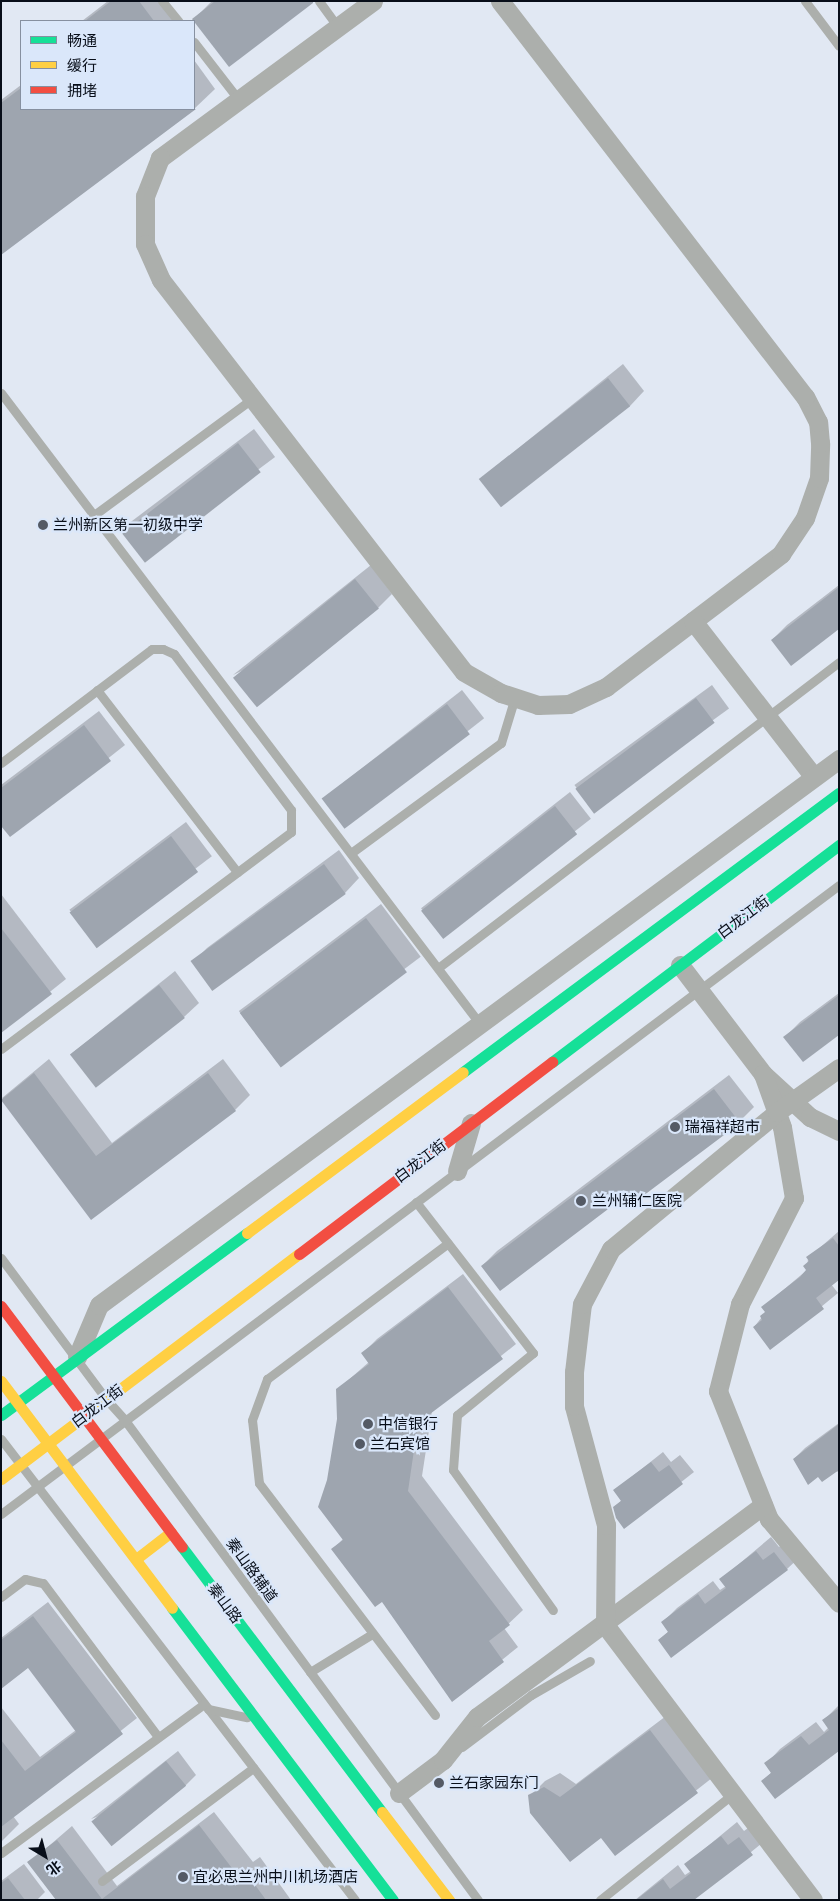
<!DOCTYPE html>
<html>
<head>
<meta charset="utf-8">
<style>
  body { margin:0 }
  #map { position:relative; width:840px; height:1901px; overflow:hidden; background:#e1e8f3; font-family:"Playfair Display","Noto Sans SC",serif }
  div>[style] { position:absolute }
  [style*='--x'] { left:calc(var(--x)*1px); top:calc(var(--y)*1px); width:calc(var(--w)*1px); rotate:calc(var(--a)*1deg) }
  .shadow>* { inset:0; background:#0003; transform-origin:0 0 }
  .building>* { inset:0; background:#9ea5af; transform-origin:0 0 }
  .lane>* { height:9px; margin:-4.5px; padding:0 4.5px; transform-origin:4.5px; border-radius:4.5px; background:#acafac }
  .street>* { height:19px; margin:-9.5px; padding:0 9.5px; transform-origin:9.5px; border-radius:9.5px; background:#acafac }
  .fast>* { height:11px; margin:-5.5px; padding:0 5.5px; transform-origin:5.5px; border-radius:5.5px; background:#16e098 }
  .slow>* { height:11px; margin:-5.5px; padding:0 5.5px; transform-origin:5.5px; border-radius:5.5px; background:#ffcf43 }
  .jam>* { height:11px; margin:-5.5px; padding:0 5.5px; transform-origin:5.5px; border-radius:5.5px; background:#f24e42 }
  .dots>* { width:14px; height:14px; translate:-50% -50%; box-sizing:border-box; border:2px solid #dae7fa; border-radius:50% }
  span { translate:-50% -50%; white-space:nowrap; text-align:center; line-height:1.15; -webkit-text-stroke:4.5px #dae7fa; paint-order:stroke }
  .poi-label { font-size:15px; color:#080e19 }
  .left { translate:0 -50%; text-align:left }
  .street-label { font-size:15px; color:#080e19 }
  .frame { position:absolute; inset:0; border:2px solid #080e19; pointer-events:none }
  .legend { position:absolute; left:20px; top:20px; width:175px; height:90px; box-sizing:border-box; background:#dae7fa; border:1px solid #8690a0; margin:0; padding:6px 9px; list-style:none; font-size:15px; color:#080e19 }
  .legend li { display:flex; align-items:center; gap:10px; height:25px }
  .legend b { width:25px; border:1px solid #8690a0 }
  .north { position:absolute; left:20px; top:1831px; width:50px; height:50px; -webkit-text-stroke:4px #dae7fa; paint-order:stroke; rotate:143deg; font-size:14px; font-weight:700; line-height:20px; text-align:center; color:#080e19 }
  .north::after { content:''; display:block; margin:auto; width:18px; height:22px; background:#080e19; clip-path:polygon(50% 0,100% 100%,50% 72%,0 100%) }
</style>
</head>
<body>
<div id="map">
  <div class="shadow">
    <div style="clip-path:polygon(108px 1px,164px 1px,179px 21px,82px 21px)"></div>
    <div style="clip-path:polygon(212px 1px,314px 1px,229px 66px,194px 19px)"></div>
    <div style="clip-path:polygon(194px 60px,215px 89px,194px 109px)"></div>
    <div style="clip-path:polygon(21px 85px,21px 109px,194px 109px,1px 254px,1px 100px)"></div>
    <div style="clip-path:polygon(623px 364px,644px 391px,630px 406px,480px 479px)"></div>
    <div style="left:254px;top:429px;width:35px;height:166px;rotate:53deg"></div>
    <div style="clip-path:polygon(371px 565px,392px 594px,378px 608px,233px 675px)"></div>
    <div style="clip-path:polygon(839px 585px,839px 628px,772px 640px,787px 625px)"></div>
    <div style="left:712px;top:685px;width:29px;height:170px;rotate:54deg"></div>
    <div style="left:462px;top:690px;width:36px;height:176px;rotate:52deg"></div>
    <div style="clip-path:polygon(99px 711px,125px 745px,10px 836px,1px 824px,1px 785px)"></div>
    <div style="left:570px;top:792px;width:34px;height:189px;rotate:52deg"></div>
    <div style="left:186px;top:822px;width:43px;height:146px;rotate:53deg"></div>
    <div style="clip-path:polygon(339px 850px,359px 878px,345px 893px,193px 962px,207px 948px)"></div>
    <div style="clip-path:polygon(1px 894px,66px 979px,1px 1031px)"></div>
    <div style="left:381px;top:904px;width:66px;height:178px;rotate:53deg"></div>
    <div style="clip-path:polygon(175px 971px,199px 1003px,184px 1017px,71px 1054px)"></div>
    <div style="clip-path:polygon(839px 993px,839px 1034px,785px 1037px,800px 1022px)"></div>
    <div style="clip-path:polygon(49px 1059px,112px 1143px,223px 1059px,250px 1095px,235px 1110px,92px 1218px,2px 1098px)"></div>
    <div style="clip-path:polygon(729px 1075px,754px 1107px,739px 1122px,625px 1195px,482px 1266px,497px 1251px)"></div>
    <div style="clip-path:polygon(839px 1231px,839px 1279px,831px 1284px,838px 1293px,771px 1348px,754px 1327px,766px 1312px,763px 1307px,807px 1270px,808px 1258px)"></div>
    <div style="clip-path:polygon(463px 1274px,516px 1344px,432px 1411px,422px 1476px,523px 1610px,504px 1628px,518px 1647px,452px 1700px,382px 1600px,333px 1549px,343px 1539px,328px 1480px,338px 1419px,337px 1390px,369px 1362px,363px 1353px,377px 1339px)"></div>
    <div style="clip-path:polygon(839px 1423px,839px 1472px,794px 1459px,805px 1448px)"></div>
    <div style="clip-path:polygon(663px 1452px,671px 1462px,680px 1455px,694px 1472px,624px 1527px,614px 1507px,622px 1500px,615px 1490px)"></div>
    <div style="clip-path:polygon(771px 1537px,779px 1547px,789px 1538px,802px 1555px,787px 1569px,659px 1640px,669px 1631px,663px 1622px,677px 1608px,713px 1581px,720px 1590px,726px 1586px,721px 1579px)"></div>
    <div style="clip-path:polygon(48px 1602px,137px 1718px,13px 1816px,19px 1824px,1px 1842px,1px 1707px,40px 1757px,76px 1730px,28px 1667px,1px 1687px,1px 1638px)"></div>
    <div style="clip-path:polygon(839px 1705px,839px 1749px,762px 1781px,772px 1772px,766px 1764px,780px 1749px,816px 1722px,824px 1732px,829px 1727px,824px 1720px)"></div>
    <div style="clip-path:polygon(666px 1716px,712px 1778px,615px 1854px,602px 1836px,530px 1796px,545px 1781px,560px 1773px,576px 1784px)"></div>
    <div style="clip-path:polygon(178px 1751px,196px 1775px,185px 1786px,91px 1819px)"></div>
    <div style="clip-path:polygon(214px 1812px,253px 1862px,260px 1857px,291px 1900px,57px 1900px,29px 1863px,72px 1826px,117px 1886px)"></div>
    <div style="clip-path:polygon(737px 1822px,744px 1831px,755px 1823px,767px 1839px,692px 1900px,635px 1900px,678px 1865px,685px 1875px,691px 1871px,686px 1864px)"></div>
    <div style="clip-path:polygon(24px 1864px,45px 1892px,37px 1900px,1px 1900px,1px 1881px)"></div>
  </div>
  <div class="building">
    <div style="clip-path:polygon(111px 1px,139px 1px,154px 21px,85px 21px)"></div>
    <div style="clip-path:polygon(215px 1px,313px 1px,313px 3px,229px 67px,192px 19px)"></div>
    <div style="clip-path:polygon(21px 88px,21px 109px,196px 109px,1px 255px,1px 103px)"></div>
    <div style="left:608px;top:378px;width:36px;height:164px;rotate:52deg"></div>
    <div style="left:238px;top:443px;width:37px;height:147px;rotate:52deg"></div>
    <div style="left:355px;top:579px;width:38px;height:157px;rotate:51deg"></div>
    <div style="clip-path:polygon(839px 587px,839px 629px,791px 666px,771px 640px)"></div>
    <div style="left:696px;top:698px;width:31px;height:151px;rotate:53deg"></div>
    <div style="left:447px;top:704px;width:38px;height:157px;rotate:53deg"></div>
    <div style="clip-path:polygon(84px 725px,111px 761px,10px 837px,1px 826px,1px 788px)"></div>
    <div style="left:555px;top:806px;width:36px;height:170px;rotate:52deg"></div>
    <div style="left:171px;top:836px;width:45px;height:127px;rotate:53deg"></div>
    <div style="left:324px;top:864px;width:37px;height:165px;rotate:54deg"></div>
    <div style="left:366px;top:918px;width:68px;height:158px;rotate:53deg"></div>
    <div style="clip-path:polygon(1px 928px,52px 994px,1px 1033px)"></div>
    <div style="left:159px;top:985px;width:42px;height:113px;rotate:52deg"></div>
    <div style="clip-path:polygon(839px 995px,839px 1035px,803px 1062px,783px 1037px)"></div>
    <div style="clip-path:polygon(34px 1073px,96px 1156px,208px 1073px,236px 1111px,91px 1220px,1px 1100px)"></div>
    <div style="clip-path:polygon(714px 1089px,740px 1123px,631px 1205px,624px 1197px,500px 1291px,481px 1266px)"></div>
    <div style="clip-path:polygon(833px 1238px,839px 1246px,839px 1280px,816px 1298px,824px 1309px,770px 1350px,753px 1327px,762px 1320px,760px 1316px,765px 1312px,761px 1307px,800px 1277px,806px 1270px,803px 1266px,809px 1261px,806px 1257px)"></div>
    <div style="clip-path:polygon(448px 1287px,503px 1359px,418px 1423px,408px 1491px,510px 1625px,489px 1641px,504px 1662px,452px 1702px,382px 1602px,375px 1607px,331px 1549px,343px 1540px,318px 1507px,327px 1480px,337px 1419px,336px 1389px,369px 1364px,361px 1353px)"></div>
    <div style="clip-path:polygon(839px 1424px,839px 1470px,822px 1482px,818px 1477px,808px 1485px,793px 1459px)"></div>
    <div style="clip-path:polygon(651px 1462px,659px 1472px,669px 1465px,683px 1484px,624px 1529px,616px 1518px,613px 1507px,621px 1501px,613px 1490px)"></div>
    <div style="clip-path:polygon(756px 1551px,763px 1560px,774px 1552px,788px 1570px,671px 1658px,658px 1640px,668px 1632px,661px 1622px,698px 1594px,705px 1604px,726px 1588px,719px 1579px)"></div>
    <div style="clip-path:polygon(33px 1616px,123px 1734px,1px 1827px,1px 1740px,25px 1771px,76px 1732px,28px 1668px,1px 1689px,1px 1640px)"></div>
    <div style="clip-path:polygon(839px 1708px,839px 1751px,775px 1799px,761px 1781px,771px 1773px,764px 1763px,801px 1736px,809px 1745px,829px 1730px,822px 1720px)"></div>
    <div style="clip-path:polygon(650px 1730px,698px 1793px,615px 1856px,601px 1838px,570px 1862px,530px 1813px,528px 1795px,544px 1787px,560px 1797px)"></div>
    <div style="left:166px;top:1761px;width:32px;height:96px;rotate:51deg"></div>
    <div style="clip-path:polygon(199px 1825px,238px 1876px,245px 1871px,266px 1900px,56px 1900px,27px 1862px,57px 1840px,102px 1899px)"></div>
    <div style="clip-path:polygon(721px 1836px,728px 1845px,739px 1837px,753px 1855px,694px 1900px,636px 1900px,663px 1879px,670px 1889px,691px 1873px,684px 1864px)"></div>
    <div style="clip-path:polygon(8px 1878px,25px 1900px,1px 1900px,1px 1883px)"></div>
  </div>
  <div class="lane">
    <div style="--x:162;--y:1;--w:26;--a:51"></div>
    <div style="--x:319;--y:1;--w:32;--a:54"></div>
    <div style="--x:805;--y:1;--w:56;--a:52.9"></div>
    <div style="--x:194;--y:42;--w:73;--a:52.2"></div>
    <div style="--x:1;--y:393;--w:792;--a:52.8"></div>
    <div style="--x:94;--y:515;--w:196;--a:-36.3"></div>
    <div style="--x:97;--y:690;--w:230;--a:52.4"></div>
    <div style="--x:1;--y:763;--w:189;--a:-37.1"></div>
    <div style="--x:152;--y:649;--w:11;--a:0"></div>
    <div style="--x:163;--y:649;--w:12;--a:24"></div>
    <div style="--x:174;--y:654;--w:195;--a:53.1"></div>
    <div style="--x:291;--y:810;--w:22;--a:90"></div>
    <div style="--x:291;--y:832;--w:362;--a:143.2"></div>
    <div style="--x:351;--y:853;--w:186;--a:-36.3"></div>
    <div style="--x:501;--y:743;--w:48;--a:-73.1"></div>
    <div style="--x:438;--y:968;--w:504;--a:-37.35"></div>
    <div style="--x:416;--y:1202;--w:191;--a:52.2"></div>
    <div style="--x:533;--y:1353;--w:98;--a:140.8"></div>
    <div style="--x:457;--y:1415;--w:55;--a:94.2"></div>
    <div style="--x:453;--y:1470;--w:172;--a:54.5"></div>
    <div style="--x:1;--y:1258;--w:176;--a:53.3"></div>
    <div style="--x:106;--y:1399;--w:27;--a:48"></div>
    <div style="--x:124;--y:1419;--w:597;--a:53.65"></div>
    <div style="--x:1;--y:1439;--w:581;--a:52.48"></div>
    <div style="--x:1;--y:1514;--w:1048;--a:-36.89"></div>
    <div style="--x:1;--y:1597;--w:30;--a:-37"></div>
    <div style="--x:25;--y:1579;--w:18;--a:13"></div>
    <div style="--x:43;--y:1583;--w:192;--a:53.2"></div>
    <div style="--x:310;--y:1672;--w:73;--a:-31.5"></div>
    <div style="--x:208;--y:1709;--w:40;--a:12"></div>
    <div style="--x:435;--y:1715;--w:291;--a:-127.2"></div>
    <div style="--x:259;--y:1483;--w:63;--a:-96.3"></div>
    <div style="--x:252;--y:1420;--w:44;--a:-69.9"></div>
    <div style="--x:267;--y:1379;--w:226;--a:-36.9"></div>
    <div style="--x:462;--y:1747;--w:86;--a:-37"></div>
    <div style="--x:531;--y:1695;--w:68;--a:-30"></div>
    <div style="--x:1;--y:1853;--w:252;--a:-36.3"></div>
    <div style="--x:102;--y:1881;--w:189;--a:-36.8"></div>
    <div style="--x:600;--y:1900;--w:170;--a:-38.6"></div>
  </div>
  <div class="street">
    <div style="--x:373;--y:1;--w:265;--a:143.6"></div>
    <div style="--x:160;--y:158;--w:41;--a:111.5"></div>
    <div style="--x:145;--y:196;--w:48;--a:90"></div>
    <div style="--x:145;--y:244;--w:39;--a:66"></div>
    <div style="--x:161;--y:280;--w:495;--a:52.3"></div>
    <div style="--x:464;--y:672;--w:43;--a:29.6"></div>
    <div style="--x:501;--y:693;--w:39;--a:18"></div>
    <div style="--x:538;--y:705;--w:31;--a:-2"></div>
    <div style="--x:569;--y:704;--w:41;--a:-24.7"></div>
    <div style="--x:606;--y:687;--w:220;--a:-37.2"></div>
    <div style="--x:781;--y:554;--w:43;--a:-56.3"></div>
    <div style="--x:805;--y:518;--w:42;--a:-70.7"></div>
    <div style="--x:819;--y:478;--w:35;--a:-88"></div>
    <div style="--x:820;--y:443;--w:21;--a:-95"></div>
    <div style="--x:818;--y:422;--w:28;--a:-117"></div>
    <div style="--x:805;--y:397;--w:500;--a:-127.6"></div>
    <div style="--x:693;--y:621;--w:197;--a:52.2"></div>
    <div style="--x:680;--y:965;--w:137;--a:52.7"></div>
    <div style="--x:763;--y:1074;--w:64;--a:42.5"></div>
    <div style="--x:810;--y:1117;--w:32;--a:26"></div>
    <div style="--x:763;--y:1074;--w:56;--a:70.3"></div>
    <div style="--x:782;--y:1127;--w:72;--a:80.4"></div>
    <div style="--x:794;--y:1198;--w:119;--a:117"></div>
    <div style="--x:740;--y:1304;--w:90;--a:104.2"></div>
    <div style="--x:718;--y:1391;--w:138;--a:68.3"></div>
    <div style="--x:769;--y:1519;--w:109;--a:50.2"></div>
    <div style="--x:457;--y:1171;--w:50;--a:-73.7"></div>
    <div style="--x:77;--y:1357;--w:56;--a:-67.1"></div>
    <div style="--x:99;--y:1305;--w:920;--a:-36.42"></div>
    <div style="--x:399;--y:1793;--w:55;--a:-36.9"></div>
    <div style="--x:443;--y:1760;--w:55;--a:-51.7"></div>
    <div style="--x:477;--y:1717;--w:356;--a:-36.5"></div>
    <div style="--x:813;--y:1900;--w:345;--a:-127.1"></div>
    <div style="--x:605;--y:1625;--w:100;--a:-89.4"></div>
    <div style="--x:606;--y:1525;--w:123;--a:-105.1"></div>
    <div style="--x:574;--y:1406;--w:34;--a:-90"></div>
    <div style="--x:574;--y:1372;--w:68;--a:-83.3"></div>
    <div style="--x:582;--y:1304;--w:62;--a:-62.2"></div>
    <div style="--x:611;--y:1249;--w:215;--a:-39.5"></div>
    <div style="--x:777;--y:1112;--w:76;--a:-35.4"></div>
  </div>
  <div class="fast">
    <div style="--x:552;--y:1062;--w:360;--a:-37.1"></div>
    <div style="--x:463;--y:1072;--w:468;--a:-36.6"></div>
    <div style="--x:1;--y:1415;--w:306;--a:-36.5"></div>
    <div style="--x:182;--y:1547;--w:332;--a:53"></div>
    <div style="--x:172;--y:1608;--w:366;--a:52.9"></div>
  </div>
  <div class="slow">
    <div style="--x:247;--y:1233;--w:269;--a:-36.7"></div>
    <div style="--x:1;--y:1381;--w:284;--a:53"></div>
    <div style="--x:1;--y:1479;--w:373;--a:-37.1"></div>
    <div style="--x:136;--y:1559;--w:44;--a:-37.6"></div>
    <div style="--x:382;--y:1812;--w:111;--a:52.7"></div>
  </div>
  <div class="jam">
    <div style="--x:299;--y:1254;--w:318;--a:-37.2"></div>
    <div style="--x:1;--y:1306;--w:301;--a:53.1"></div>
  </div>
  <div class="dots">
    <div style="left:43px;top:525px;background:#545a65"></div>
    <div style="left:675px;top:1127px;background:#545a65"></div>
    <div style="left:581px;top:1201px;background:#545a65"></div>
    <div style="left:368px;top:1424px;background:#545a65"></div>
    <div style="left:360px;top:1444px;background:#545a65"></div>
    <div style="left:439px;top:1783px;background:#545a65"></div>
    <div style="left:183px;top:1877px;background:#545a65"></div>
  </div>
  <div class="poi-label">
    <span class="left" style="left:53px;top:525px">兰州新区第一初级中学</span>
    <span class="left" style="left:685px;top:1127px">瑞福祥超市</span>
    <span class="left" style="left:592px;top:1201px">兰州辅仁医院</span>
    <span class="left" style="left:378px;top:1424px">中信银行</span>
    <span class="left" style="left:370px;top:1444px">兰石宾馆</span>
    <span class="left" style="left:449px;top:1783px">兰石家园东门</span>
    <span class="left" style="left:193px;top:1877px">宜必思兰州中川机场酒店</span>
  </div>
  <div class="street-label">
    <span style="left:743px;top:917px;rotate:-37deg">白龙江街</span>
    <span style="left:420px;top:1161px;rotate:-37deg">白龙江街</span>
    <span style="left:97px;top:1406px;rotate:-37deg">白龙江街</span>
    <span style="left:252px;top:1570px;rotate:54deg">秦山路辅道</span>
    <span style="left:225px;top:1603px;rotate:53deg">秦山路</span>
  </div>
  <div class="frame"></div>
  <ul class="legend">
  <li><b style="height:6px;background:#16e098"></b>畅通</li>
  <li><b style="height:6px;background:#ffcf43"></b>缓行</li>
  <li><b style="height:6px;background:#f24e42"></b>拥堵</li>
  </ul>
  <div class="north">北</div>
</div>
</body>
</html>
